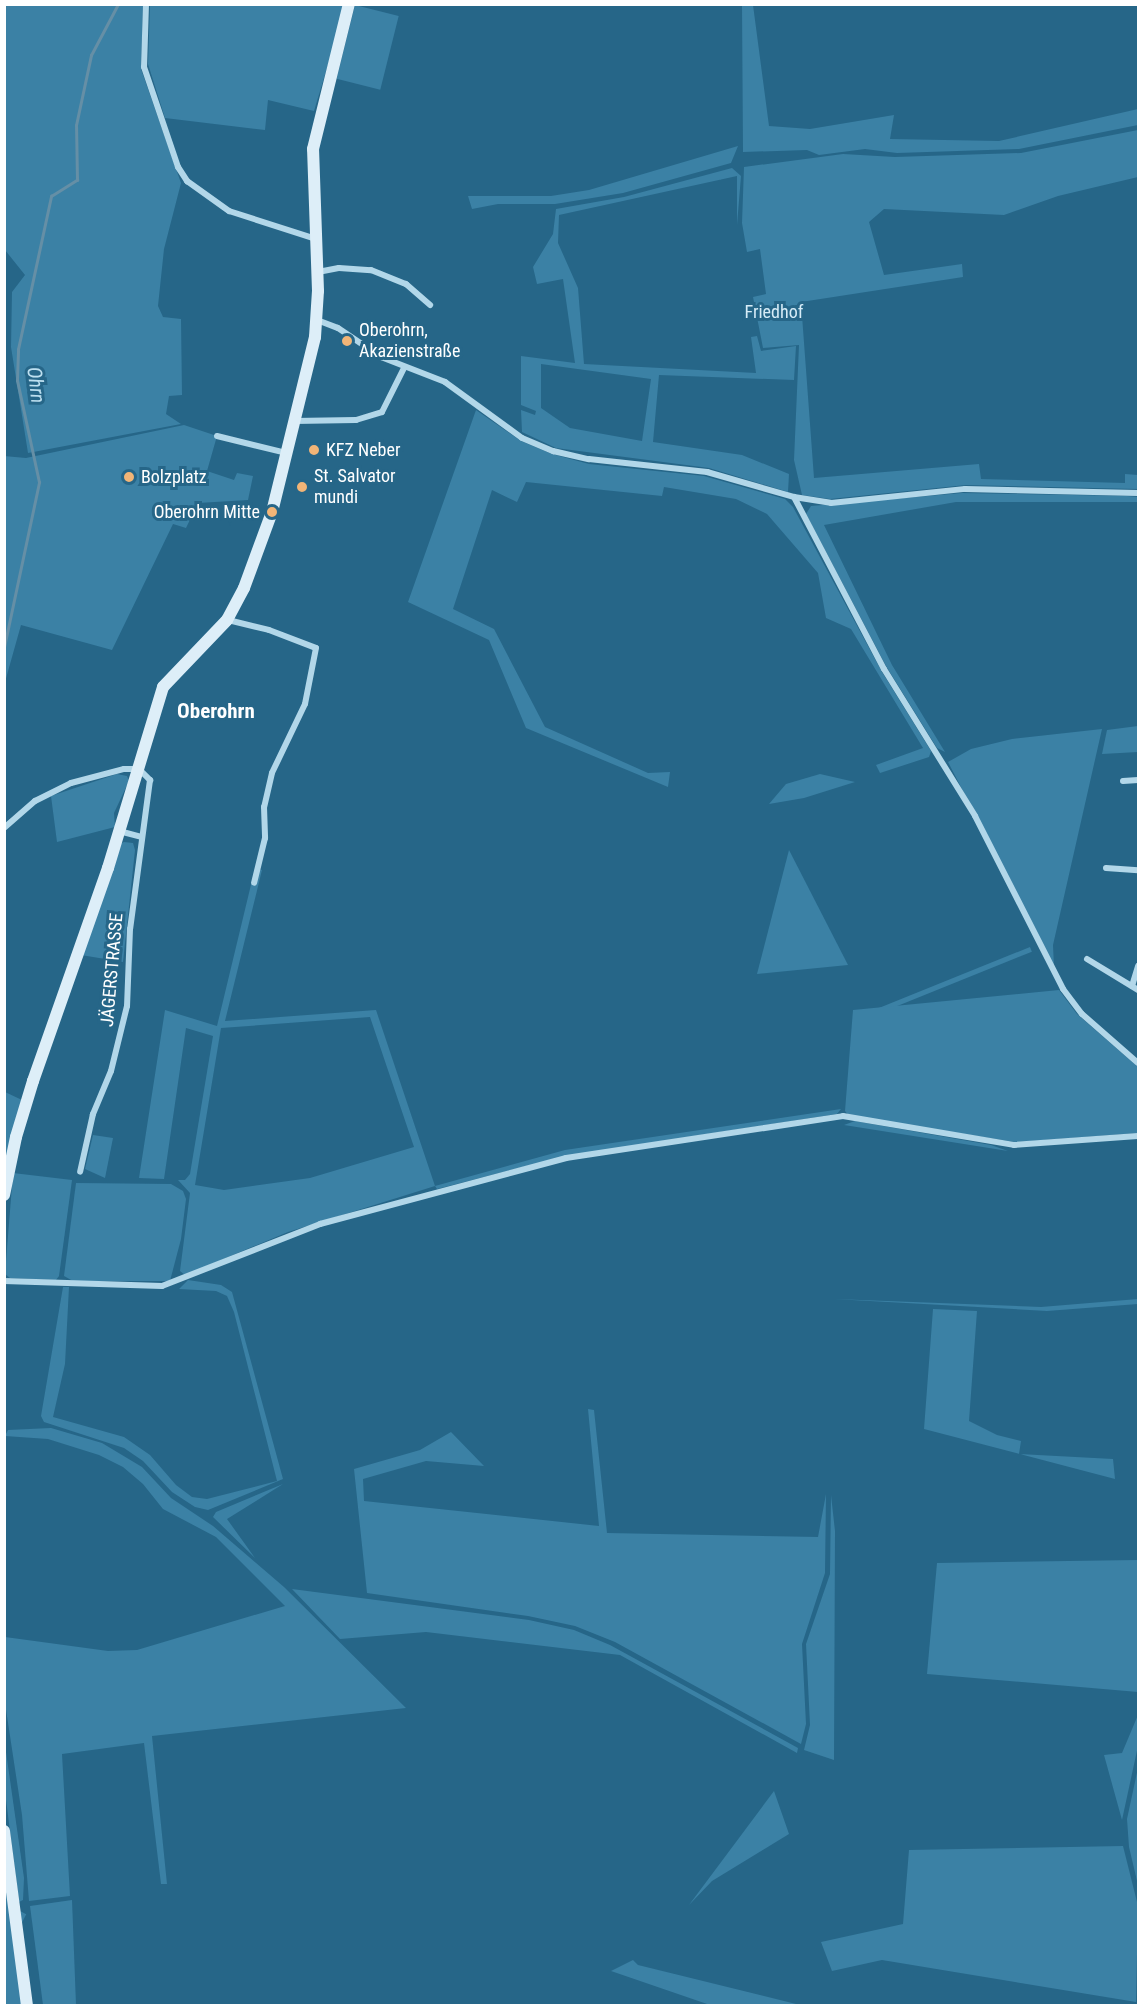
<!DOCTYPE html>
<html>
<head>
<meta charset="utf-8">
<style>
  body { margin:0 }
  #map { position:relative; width:1143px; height:2010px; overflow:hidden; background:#266688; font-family:"Roboto Condensed",sans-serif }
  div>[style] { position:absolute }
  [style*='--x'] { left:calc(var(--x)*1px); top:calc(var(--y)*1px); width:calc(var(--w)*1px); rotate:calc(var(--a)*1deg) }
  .green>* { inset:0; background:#3b81a5; transform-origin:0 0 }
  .stream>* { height:3px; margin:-1.5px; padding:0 1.5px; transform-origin:1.5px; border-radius:1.5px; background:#658fa6 }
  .street>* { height:6px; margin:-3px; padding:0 3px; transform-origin:3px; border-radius:3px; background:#b2d7e9 }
  .secondary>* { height:12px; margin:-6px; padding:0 6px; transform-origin:6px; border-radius:6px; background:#ddeef8 }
  .dots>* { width:16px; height:16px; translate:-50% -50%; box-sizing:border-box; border:3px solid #266688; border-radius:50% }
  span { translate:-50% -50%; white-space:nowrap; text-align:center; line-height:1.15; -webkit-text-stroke:6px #266688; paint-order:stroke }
  .park-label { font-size:18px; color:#d6ecf7 }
  .poi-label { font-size:18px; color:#fff }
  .left { translate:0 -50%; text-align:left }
  .right { translate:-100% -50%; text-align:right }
  .street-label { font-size:18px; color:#fff }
  .water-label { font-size:20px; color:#bee0f0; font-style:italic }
  .quarter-label { font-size:21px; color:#fff; font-weight:700 }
  .frame { position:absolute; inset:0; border:6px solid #fff; pointer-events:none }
</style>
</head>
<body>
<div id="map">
  <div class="green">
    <div style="clip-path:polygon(4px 5px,143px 5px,141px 69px,181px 183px,164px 249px,158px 306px,163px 317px,181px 319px,182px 395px,169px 396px,166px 414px,181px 424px,28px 453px,11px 347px,12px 292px,25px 275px,5px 250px)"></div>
    <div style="clip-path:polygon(150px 5px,346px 5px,314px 111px,268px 100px,265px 130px,165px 118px,148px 64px)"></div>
    <div style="left:355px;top:5px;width:45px;height:76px;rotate:14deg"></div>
    <div style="clip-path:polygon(742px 5px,753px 5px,769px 126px,810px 129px,894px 115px,890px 139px,999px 141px,1138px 109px,1138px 125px,1019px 149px,897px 153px,865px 149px,819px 155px,807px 150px,743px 152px)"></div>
    <div style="clip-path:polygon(1138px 130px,1138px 177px,1058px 196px,1004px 215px,884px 209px,869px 222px,884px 275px,962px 264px,963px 277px,801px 302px,814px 478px,979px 464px,981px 479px,1125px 483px,1125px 474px,1138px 475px,1138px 489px,966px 485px,830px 499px,802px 495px,794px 460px,799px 345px,763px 348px,753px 297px,766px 294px,760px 249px,747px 252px,742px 223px,744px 167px,843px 154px,895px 157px,1021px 153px)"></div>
    <div style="clip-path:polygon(738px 146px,731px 163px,623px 193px,555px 204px,498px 204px,472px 209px,468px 196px,551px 196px,589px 190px)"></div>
    <div style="clip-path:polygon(evenodd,732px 168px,741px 176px,737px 225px,737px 176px,559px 215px,558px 243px,578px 288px,584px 364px,756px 373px,751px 337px,757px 336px,761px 351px,796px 346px,794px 380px,659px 375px,653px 442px,742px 455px,789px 474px,788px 492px,709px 468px,556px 448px,522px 432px,521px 410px,535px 415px,536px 411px,521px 405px,521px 356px,575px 363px,563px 279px,537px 284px,533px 267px,553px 234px,556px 209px,624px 197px,732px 168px,541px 364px,651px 379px,642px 441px,570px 428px,541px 408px,541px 364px)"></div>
    <div style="clip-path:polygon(476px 410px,521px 441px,552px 454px,589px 464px,704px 476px,785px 499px,793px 507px,882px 672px,931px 751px,929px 757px,880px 773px,876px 765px,923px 748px,851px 629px,826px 618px,818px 573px,767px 514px,736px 499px,664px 487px,662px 496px,526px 482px,517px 502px,492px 490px,453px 609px,494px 629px,545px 727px,648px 773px,670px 772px,668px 787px,526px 728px,489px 640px,408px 602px)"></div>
    <div style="clip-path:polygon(184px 425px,217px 436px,207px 471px,234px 480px,237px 473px,253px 476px,248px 500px,198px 503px,186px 528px,173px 524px,112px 650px,21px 625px,5px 682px,4px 456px,26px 458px)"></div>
    <div style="clip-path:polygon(962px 493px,1127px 496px,1138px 497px,1138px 502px,956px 502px,824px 525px,892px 665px,945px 752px,937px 748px,886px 666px,806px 514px,811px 506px)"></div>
    <div style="clip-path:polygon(1138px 726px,1138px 752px,1102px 754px,1107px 730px)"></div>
    <div style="clip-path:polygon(1102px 729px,1053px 945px,1054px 967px,948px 762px,971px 749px,1012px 739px)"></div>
    <div style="clip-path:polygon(117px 774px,127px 776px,129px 781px,114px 813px,115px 827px,57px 842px,51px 796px)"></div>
    <div style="clip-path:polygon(820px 774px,855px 782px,804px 798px,769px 804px,786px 784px)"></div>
    <div style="clip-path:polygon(124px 842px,133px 843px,135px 850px,123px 962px,81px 955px,119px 844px)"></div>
    <div style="clip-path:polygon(789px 850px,848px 965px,757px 974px)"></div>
    <div style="clip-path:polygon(evenodd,255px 868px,262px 870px,225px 1021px,376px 1010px,435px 1186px,565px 1150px,841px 1109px,837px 1114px,566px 1156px,437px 1189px,435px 1186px,288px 1232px,185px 1275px,180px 1271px,190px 1193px,178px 1180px,185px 1180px,190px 1174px,213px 1036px,186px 1028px,164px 1179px,139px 1178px,165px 1010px,217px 1026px,255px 868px,370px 1017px,414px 1147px,310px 1178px,224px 1190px,195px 1185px,221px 1028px,370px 1017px)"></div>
    <div style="left:1030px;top:947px;width:5px;height:179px;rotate:68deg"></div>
    <div style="clip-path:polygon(1059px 990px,1077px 1014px,1138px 1067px,1138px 1133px,1015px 1142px,849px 1116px,845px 1111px,853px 1010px)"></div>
    <div style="clip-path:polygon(5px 1092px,22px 1100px,5px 1170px)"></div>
    <div style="clip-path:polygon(855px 1121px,991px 1145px,1008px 1151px,844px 1125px)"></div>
    <div style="clip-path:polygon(93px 1135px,113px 1138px,105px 1178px,85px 1169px)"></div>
    <div style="clip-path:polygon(13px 1173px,72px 1180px,59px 1276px,56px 1280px,10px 1278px,5px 1274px)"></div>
    <div style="clip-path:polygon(76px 1183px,171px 1184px,183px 1191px,186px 1199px,181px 1239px,170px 1281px,73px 1281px,64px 1276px)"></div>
    <div style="clip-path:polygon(188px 1280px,221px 1285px,232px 1292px,283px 1479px,208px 1510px,195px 1507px,172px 1492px,143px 1461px,124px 1448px,44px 1422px,41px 1416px,63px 1287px,69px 1287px,65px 1364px,53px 1417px,124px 1437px,150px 1455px,176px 1485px,192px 1497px,207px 1499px,277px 1481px,234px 1312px,227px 1296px,216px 1291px,179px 1289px)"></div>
    <div style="clip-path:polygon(834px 1299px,1041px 1307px,1138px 1299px,1138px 1304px,1047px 1311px)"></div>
    <div style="clip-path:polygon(933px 1309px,977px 1311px,969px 1421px,997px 1435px,1021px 1441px,1019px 1454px,1113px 1459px,1115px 1479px,924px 1429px)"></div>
    <div style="clip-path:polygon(588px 1409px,594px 1410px,607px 1533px,818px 1537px,826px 1494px,825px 1573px,802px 1644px,806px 1724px,801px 1744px,615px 1642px,575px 1626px,528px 1616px,367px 1593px,354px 1469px,420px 1450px,451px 1432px,484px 1466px,426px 1461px,363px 1479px,364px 1501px,599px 1526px)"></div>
    <div style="clip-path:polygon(51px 1428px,102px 1443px,142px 1467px,171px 1498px,213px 1526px,284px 1587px,406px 1708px,152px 1736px,167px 1884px,161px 1884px,144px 1743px,62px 1754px,70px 1896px,29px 1901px,22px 1815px,5px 1703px,5px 1637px,108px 1651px,137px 1650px,285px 1606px,216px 1537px,163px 1509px,143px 1484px,123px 1467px,99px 1455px,48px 1439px,5px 1436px,8px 1430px)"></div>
    <div style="clip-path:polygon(283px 1484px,227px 1519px,255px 1558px,213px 1517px,216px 1512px)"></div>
    <div style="clip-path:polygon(831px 1495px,835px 1531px,834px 1760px,804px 1750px,810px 1725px,806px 1644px,830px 1574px)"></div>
    <div style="clip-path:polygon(1138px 1560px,1138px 1692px,927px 1674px,937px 1563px)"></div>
    <div style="clip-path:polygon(292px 1589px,529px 1620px,574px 1630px,610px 1645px,798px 1748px,797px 1753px,620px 1655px,426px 1632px,340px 1639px)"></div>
    <div style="clip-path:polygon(1138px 1715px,1138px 1746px,1122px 1820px,1104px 1755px,1122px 1753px)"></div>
    <div style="clip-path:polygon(4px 1738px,24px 1878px,23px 1900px,19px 1902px,5px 1792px)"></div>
    <div style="clip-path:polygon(1138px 1768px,1138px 1885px,1129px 1847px,1127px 1819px)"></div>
    <div style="clip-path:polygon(774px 1791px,789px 1834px,712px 1881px,689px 1905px)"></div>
    <div style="clip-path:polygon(1123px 1846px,1138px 1906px,1136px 2002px,882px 1960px,832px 1971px,821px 1942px,903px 1924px,909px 1850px)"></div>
    <div style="clip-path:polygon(5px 1858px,23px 2005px,5px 2005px)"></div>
    <div style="clip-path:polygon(72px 1900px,76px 2005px,43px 2005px,30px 1906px)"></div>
    <div style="left:20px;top:1911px;width:7px;height:95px;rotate:27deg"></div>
    <div style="clip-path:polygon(633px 1960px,638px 1965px,800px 2005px,710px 2005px,611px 1971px)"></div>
  </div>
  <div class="stream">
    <div style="--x:4;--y:647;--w:169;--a:-78"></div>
    <div style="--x:39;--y:482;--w:104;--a:-102.2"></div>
    <div style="--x:17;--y:380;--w:31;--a:-88"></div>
    <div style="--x:18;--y:349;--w:157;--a:-77.8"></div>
    <div style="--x:51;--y:196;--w:31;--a:-32"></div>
    <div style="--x:77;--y:180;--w:55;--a:-91"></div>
    <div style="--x:76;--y:125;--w:72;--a:-77.9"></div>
    <div style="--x:91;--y:55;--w:58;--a:-62.1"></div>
  </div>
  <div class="street">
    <div style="--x:146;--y:4;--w:63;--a:91.8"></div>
    <div style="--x:144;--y:67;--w:106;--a:71.2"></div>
    <div style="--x:178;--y:167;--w:17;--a:57"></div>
    <div style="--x:187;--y:181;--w:52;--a:35.5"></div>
    <div style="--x:229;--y:211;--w:91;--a:17.8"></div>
    <div style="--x:318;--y:272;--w:21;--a:-11"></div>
    <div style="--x:339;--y:268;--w:32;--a:4"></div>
    <div style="--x:371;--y:270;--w:38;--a:22"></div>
    <div style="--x:406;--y:284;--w:32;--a:41"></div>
    <div style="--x:317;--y:320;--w:22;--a:21"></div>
    <div style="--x:338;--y:328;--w:52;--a:34"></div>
    <div style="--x:381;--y:357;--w:69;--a:21.3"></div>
    <div style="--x:445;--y:382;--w:95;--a:36"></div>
    <div style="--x:522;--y:438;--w:34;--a:23"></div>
    <div style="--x:553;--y:451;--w:37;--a:13"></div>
    <div style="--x:589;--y:459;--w:119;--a:6.3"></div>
    <div style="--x:707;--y:472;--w:91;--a:16"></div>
    <div style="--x:794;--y:497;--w:37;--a:9"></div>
    <div style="--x:831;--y:503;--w:135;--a:-6"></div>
    <div style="--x:965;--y:489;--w:173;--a:1.3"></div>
    <div style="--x:294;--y:421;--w:62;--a:-0.9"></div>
    <div style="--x:356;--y:420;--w:27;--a:-17"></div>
    <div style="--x:382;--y:412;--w:49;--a:-63.4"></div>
    <div style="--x:217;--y:436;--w:71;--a:13.8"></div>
    <div style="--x:794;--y:497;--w:194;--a:62.4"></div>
    <div style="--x:884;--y:669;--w:173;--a:58.2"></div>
    <div style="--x:975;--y:816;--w:194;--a:63"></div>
    <div style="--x:1063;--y:989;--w:31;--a:53"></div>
    <div style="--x:1082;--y:1014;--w:74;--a:41.2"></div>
    <div style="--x:228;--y:620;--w:42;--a:13.7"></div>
    <div style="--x:269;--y:630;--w:50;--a:21"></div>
    <div style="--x:316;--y:648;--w:57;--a:101.1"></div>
    <div style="--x:305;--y:704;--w:76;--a:115.6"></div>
    <div style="--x:272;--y:773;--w:35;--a:103"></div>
    <div style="--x:264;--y:807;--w:31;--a:88"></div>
    <div style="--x:265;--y:838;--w:46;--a:103.7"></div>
    <div style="--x:1123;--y:781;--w:15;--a:-4"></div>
    <div style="--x:4;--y:828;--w:41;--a:-41.1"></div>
    <div style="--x:35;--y:801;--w:40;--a:-26.6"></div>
    <div style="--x:71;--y:783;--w:55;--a:-14.8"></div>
    <div style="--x:124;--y:769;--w:15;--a:0"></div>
    <div style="--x:139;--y:769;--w:16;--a:45"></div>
    <div style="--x:150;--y:780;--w:150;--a:97.6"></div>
    <div style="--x:130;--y:929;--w:77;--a:92.2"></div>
    <div style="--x:127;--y:1006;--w:67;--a:103.8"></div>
    <div style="--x:111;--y:1071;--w:47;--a:112.7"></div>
    <div style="--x:93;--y:1114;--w:59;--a:102.6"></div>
    <div style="--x:119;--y:831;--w:23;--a:15"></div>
    <div style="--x:1106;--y:868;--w:32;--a:4"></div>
    <div style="--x:1087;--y:959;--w:60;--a:31.3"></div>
    <div style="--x:1132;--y:986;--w:21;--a:-73"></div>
    <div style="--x:4;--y:1281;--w:158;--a:1.8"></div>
    <div style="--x:162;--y:1286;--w:170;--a:-21.4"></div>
    <div style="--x:320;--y:1224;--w:255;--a:-15"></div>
    <div style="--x:566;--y:1158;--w:280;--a:-8.6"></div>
    <div style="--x:843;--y:1116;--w:173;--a:9.6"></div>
    <div style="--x:1014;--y:1145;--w:124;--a:-4.2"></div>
  </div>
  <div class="secondary">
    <div style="--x:4;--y:1195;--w:59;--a:-78.3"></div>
    <div style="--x:16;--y:1137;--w:59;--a:-73.1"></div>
    <div style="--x:33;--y:1081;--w:226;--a:-70.6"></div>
    <div style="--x:108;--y:868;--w:189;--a:-73.1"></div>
    <div style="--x:163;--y:687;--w:93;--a:-46.3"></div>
    <div style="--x:227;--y:620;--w:36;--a:-62"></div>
    <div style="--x:244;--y:588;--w:81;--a:-69.8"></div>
    <div style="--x:272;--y:512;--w:180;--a:-76.2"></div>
    <div style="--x:315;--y:337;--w:46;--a:-86.3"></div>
    <div style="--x:318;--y:291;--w:142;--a:-92"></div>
    <div style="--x:313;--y:149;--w:149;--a:-76.1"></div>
    <div style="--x:4;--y:1831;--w:177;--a:82.5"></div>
  </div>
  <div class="dots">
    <div style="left:347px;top:341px;background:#f2b577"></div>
    <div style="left:314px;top:450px;background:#f2b577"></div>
    <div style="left:129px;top:477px;background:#f2b577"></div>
    <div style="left:302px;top:487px;background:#f2b577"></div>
    <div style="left:272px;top:512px;background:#f2b577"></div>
  </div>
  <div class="park-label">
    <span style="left:774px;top:312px">Friedhof</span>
  </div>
  <div class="poi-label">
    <span class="left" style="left:359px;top:341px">Oberohrn,<br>Akazienstraße</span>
    <span class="left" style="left:326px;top:450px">KFZ Neber</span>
    <span class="left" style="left:141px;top:477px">Bolzplatz</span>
    <span class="left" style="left:314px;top:487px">St. Salvator<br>mundi</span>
    <span class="right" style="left:260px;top:512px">Oberohrn Mitte</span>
  </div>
  <div class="street-label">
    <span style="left:112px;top:970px;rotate:-85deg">JÄGERSTRASSE</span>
  </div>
  <div class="water-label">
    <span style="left:36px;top:385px;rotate:83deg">Ohrn</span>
  </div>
  <div class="quarter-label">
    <span style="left:216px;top:711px">Oberohrn</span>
  </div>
  <div class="frame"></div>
</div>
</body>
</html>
